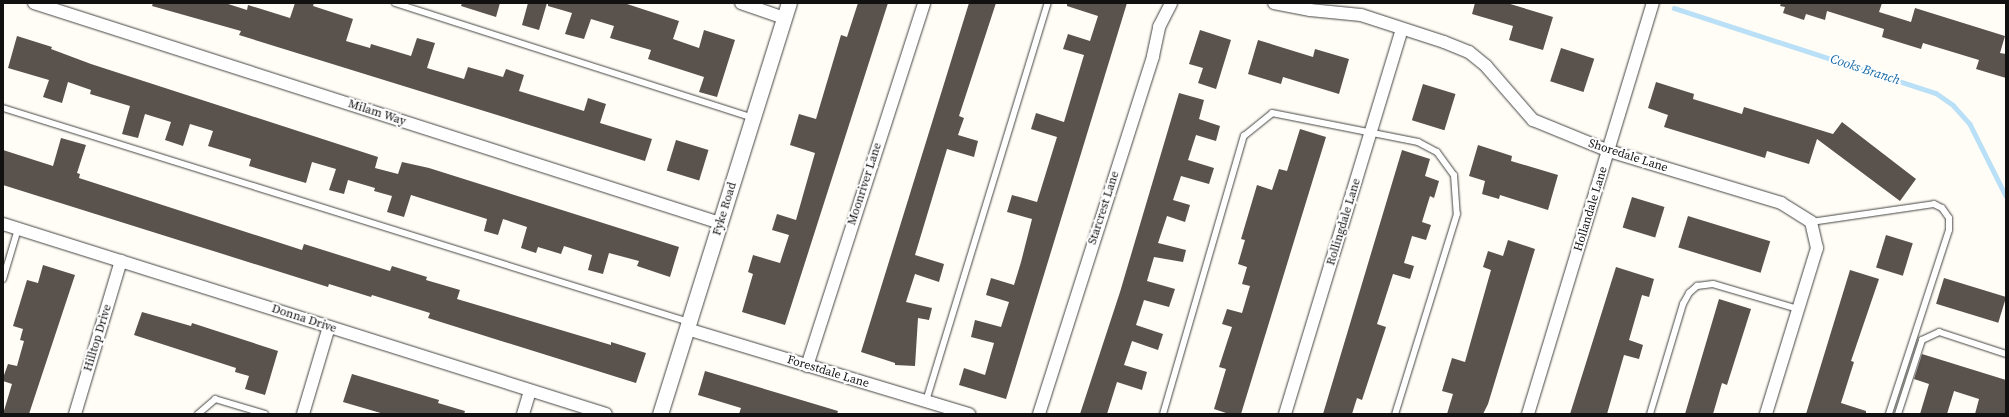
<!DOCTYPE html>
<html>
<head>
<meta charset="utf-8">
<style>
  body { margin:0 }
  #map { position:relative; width:2009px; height:417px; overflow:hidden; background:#fffdf5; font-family:"Source Serif 4",serif }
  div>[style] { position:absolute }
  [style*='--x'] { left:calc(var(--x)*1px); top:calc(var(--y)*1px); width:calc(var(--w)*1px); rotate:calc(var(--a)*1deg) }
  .stream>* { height:4.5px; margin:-2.25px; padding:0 2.25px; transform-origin:2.25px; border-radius:2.25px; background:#b9e0f7 }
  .building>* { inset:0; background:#5a524d; transform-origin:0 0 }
  .roads { filter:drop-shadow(0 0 1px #444) drop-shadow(0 0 1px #444) }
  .service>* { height:6px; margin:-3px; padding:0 3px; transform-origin:3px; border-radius:3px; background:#fff }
  .minor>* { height:12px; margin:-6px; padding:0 6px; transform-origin:6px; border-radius:6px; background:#fff }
  .tertiary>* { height:15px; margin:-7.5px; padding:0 7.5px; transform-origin:7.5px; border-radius:7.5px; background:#fff }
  span { translate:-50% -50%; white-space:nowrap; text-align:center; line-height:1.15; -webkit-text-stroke:4px #fff; paint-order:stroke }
  .street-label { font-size:12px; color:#111 }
  .water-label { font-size:13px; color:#1768a6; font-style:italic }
  .frame { position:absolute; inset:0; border:4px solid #111; pointer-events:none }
</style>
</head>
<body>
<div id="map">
  <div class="stream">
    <div style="--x:1674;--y:8;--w:275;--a:18"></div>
    <div style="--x:1936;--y:93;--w:21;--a:35"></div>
    <div style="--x:1953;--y:105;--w:25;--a:48"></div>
    <div style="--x:1970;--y:124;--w:80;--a:63.4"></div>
  </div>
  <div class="building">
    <div style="clip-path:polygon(153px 3px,225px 3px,247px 10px,248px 5px,290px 18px,295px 3px,314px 3px,313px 6px,353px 19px,346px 41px,370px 48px,371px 44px,411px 56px,417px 38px,435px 43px,427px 68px,464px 79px,468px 67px,503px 77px,506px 69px,524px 75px,519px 91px,584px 111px,588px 98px,606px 104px,600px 123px,652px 139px,645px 161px,239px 35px,241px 31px,152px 6px)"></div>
    <div style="clip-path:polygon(462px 3px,500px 3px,496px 17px,461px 6px)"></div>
    <div style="clip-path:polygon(528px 3px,547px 3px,539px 30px,522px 25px)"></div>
    <div style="clip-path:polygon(548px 3px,624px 3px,679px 21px,673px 39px,699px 48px,704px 30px,735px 40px,717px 97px,699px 92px,704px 77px,648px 59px,651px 50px,610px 38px,614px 26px,591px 19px,584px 39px,565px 34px,572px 13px,548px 6px)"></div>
    <div style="clip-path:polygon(858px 3px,888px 3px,785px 325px,742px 312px,753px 274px,748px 272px,753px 255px,780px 263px,789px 235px,772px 230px,777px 214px,796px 220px,815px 153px,790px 145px,799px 114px,816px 119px,841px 35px,847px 37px)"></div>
    <div style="clip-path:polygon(969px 3px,996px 3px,959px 116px,964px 118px,958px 135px,978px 141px,974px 157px,947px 149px,915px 255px,944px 264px,939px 282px,915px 274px,906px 302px,932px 308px,929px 320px,918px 318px,915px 366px,895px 365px,895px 363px,861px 352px)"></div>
    <div style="clip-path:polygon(1067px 3px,1127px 3px,1006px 399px,959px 385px,964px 368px,985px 375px,994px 343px,971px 337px,975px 320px,1001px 327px,1009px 302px,986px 295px,991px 278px,1014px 285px,1021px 262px,1032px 219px,1007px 212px,1012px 195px,1037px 202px,1057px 137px,1031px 129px,1036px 113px,1064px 122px,1084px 55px,1063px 49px,1068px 34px,1090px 41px,1098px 16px,1067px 6px)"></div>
    <div style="clip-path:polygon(1475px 3px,1507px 3px,1553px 17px,1543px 50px,1509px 40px,1513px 26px,1472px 14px)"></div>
    <div style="clip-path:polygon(1781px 3px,1882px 3px,1879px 12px,1911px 22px,1915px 8px,2005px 36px,2000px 53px,2006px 54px,2006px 78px,1976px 69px,1979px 60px,1923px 43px,1921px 49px,1882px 37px,1884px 29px,1827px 11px,1825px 20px,1806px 14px,1804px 20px,1783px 13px,1785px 7px,1780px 6px)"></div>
    <div style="clip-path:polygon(1200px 30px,1231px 40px,1216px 89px,1198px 83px,1203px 68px,1189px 64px)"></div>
    <div style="clip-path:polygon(17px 36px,52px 47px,51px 49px,91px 64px,378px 157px,375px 168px,398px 174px,402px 162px,429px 168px,679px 247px,670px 277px,637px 266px,639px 261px,609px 253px,603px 274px,588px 270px,592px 255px,564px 246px,561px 254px,538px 247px,536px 253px,521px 248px,527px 227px,503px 219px,498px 235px,484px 231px,487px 219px,411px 195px,404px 217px,387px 212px,392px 196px,374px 191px,375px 188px,348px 180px,344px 194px,329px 190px,336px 169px,312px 162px,306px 183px,289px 178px,249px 166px,251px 159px,208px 146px,213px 131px,190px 124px,183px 146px,165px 140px,171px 122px,145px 114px,138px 138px,122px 134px,130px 106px,90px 94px,91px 90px,68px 82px,62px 103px,43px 97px,49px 80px,8px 68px)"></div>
    <div style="clip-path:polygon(1258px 40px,1313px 57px,1315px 49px,1349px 59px,1339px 94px,1283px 77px,1281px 84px,1248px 74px)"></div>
    <div style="left:1561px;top:48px;width:35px;height:35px;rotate:18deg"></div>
    <div style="clip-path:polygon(1656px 82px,1694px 94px,1693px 99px,1742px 114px,1744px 107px,1833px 134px,1842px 122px,1916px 179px,1900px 201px,1817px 139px,1809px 164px,1767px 151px,1765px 158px,1664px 127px,1668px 115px,1648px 108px)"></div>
    <div style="left:1423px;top:84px;width:34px;height:38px;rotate:17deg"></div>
    <div style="clip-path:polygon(1179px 93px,1204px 100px,1199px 119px,1220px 126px,1216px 141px,1196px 135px,1188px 160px,1214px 168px,1209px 184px,1181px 176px,1173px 200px,1190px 205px,1185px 222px,1167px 216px,1158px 243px,1186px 250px,1183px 262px,1154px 257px,1147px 281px,1175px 289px,1169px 307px,1144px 300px,1136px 325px,1163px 334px,1158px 350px,1132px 341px,1124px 365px,1147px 372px,1142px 390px,1117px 382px,1107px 414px,1080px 414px,1120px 292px)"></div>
    <div style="clip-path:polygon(1300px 129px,1326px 137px,1241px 414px,1229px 414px,1214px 409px,1226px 369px,1219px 367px,1232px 327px,1222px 324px,1227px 309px,1242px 313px,1250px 286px,1242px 284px,1247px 267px,1238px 264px,1245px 240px,1241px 239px,1257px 185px,1272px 190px,1279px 169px,1287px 171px)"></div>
    <div style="clip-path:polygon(61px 138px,86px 145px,77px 173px,80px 174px,79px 178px,302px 250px,304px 244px,390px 271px,392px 266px,427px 277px,426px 280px,460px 290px,457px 299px,611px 345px,611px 342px,646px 353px,636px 383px,428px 318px,430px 313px,372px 295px,371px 297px,329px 284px,328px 287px,3px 185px,3px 150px,53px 166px)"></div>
    <div style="left:676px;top:140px;width:34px;height:32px;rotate:17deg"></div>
    <div style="clip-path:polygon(1478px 145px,1512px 156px,1511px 161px,1558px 175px,1548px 210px,1500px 195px,1499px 199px,1482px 194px,1485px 181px,1469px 176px)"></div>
    <div style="clip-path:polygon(1402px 150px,1430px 159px,1425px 176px,1439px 181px,1434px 198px,1430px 196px,1422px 222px,1431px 225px,1426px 240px,1412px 236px,1404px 263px,1414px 266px,1410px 279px,1393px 274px,1377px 324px,1386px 327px,1362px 400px,1357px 398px,1352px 414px,1323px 414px)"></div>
    <div style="left:1632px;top:197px;width:34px;height:32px;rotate:17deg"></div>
    <div style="left:1688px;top:216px;width:86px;height:33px;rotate:17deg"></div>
    <div style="left:1886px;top:235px;width:28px;height:34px;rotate:17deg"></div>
    <div style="clip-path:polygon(1508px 240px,1535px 249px,1488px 404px,1483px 414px,1447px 414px,1453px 394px,1442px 391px,1452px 358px,1465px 362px,1491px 270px,1483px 267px,1488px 251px,1503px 256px)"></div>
    <div style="clip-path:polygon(43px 265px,75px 275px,29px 414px,3px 414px,12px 384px,3px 381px,3px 378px,8px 364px,17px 366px,24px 341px,20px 340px,23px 329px,13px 326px,27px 280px,38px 283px)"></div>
    <div style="clip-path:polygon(1616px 267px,1654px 279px,1649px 297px,1642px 295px,1629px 340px,1643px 345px,1639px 359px,1624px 355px,1607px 414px,1570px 414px)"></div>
    <div style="clip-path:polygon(1850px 270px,1879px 279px,1851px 361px,1854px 362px,1841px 403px,1866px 411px,1866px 414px,1806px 414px)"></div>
    <div style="left:1944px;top:278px;width:65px;height:27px;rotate:17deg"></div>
    <div style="clip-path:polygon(1719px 299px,1751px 309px,1727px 385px,1722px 383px,1713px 414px,1685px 414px)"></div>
    <div style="clip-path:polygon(142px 312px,191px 326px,192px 323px,278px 351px,265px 395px,245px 389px,249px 376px,235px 372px,236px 368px,134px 335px)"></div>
    <div style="clip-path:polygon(1922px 354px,2006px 380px,2006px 414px,1975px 414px,1979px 399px,1954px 391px,1947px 414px,1920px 414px,1929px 384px,1914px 379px)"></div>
    <div style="clip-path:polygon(705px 371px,838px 411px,837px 414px,739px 414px,741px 408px,698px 395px)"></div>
    <div style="clip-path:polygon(352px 374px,439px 400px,438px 403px,465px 411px,464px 414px,384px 414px,343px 402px)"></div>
  </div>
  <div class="roads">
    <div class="service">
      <div style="--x:395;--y:3;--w:376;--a:17.8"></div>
      <div style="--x:3;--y:108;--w:719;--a:17.33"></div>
      <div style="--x:1811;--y:222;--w:124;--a:-8.3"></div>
      <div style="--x:1934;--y:204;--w:9;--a:27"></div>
      <div style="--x:1942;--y:208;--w:12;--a:55"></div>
      <div style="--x:1949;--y:218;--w:12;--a:90"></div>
      <div style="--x:1949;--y:230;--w:194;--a:108.1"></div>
      <div style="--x:3;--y:279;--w:52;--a:-73.3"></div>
      <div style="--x:926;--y:401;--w:416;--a:-73"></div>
      <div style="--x:198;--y:414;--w:23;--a:-41"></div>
      <div style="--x:215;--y:399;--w:52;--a:16.7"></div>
      <div style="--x:1163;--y:414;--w:290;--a:-73.8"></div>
      <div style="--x:1244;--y:136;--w:36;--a:-39"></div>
      <div style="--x:1272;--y:113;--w:149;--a:11.2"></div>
      <div style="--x:1418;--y:142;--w:21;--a:28"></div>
      <div style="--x:1437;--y:152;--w:29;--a:54"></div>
      <div style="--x:1454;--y:175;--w:39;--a:86"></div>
      <div style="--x:1457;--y:214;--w:209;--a:107.2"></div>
      <div style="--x:1650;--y:414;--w:115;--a:-73.3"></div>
      <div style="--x:1683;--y:304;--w:13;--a:-61"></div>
      <div style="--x:1689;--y:293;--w:11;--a:-41"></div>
      <div style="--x:1697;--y:286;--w:16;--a:-7"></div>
      <div style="--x:1713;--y:284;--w:89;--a:16.4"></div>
      <div style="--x:1898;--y:414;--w:78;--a:-72"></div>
      <div style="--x:1922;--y:340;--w:19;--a:-25"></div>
      <div style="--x:1939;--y:332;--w:71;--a:18.2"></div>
    </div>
    <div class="minor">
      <div style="--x:34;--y:3;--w:720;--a:17.78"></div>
      <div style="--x:741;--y:3;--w:46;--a:19.2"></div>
      <div style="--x:1274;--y:3;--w:37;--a:11"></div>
      <div style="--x:1310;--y:10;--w:51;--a:5.6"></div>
      <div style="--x:1361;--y:15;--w:87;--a:18"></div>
      <div style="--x:1444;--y:42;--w:27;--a:22"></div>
      <div style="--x:1469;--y:52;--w:22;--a:39"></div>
      <div style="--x:1486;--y:66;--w:72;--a:49"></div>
      <div style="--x:1533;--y:120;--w:82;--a:22.2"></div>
      <div style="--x:1609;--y:151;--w:180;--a:16.8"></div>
      <div style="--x:1781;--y:203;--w:36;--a:32"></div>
      <div style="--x:1811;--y:222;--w:27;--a:77"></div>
      <div style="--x:1817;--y:248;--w:174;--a:107.1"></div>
      <div style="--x:3;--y:224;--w:632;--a:17.49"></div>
      <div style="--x:687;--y:329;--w:295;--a:16.8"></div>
      <div style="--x:807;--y:366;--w:381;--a:-72.1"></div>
      <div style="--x:75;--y:414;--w:160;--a:-73.3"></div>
      <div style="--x:303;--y:414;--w:91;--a:-73.4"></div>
      <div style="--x:523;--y:414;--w:24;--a:-73"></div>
      <div style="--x:1039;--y:414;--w:376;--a:-72.3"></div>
      <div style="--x:1153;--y:56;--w:30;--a:-78"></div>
      <div style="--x:1159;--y:27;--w:27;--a:-63"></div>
      <div style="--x:1285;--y:414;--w:402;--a:-73.1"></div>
      <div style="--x:1528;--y:414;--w:430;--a:-73.1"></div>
    </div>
    <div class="tertiary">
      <div style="--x:660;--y:414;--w:431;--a:-72.6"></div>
    </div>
  </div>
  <div class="street-label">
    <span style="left:377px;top:113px;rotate:18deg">Milam Way</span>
    <span style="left:1628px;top:156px;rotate:18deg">Shoredale Lane</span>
    <span style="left:865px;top:184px;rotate:-72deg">Moonriver Lane</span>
    <span style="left:1104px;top:208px;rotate:-72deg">Starcrest Lane</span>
    <span style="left:725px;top:209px;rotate:-73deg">Fyke Road</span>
    <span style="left:1591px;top:209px;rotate:-73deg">Hollandale Lane</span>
    <span style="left:1344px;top:222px;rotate:-73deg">Rollingdale Lane</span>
    <span style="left:304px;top:319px;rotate:18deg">Donna Drive</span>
    <span style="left:98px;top:338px;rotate:-73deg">Hilltop Drive</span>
    <span style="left:828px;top:372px;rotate:17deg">Forestdale Lane</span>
  </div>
  <div class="water-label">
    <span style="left:1865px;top:70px;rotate:18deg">Cooks Branch</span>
  </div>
  <div class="frame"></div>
</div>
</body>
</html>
